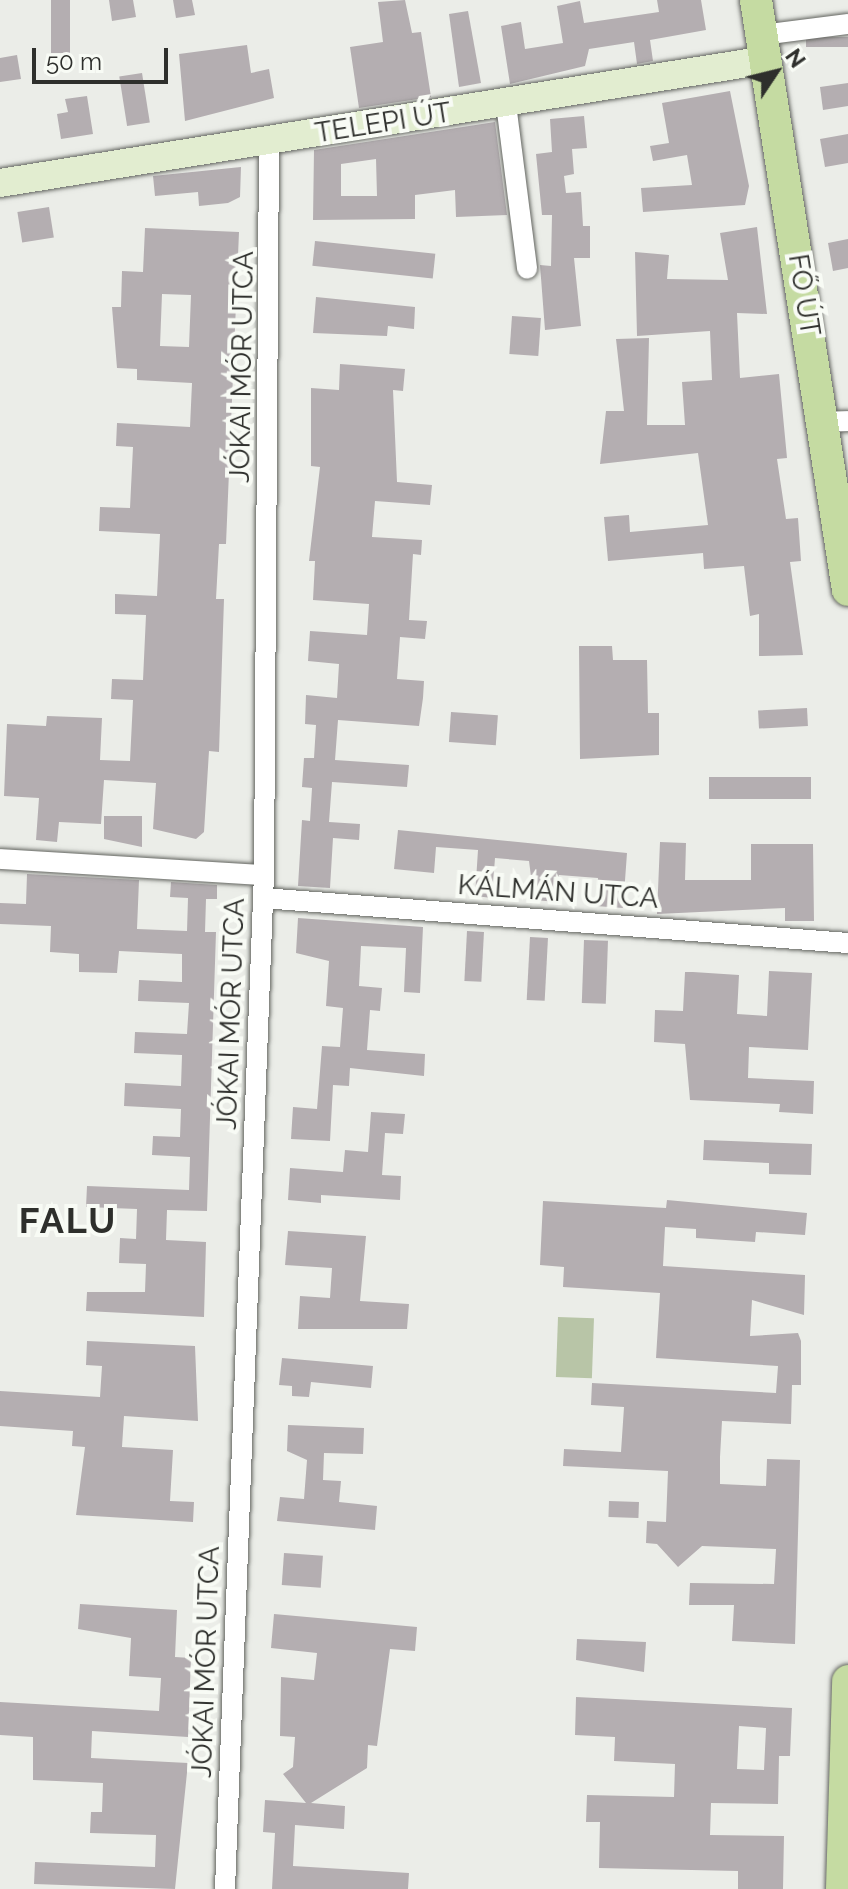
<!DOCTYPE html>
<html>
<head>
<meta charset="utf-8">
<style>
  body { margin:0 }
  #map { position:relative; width:848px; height:1889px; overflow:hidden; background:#ebede8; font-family:Raleway,sans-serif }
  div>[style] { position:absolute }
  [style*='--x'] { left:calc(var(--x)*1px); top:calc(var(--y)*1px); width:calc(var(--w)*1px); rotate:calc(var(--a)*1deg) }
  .green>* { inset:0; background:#b8c5a7; transform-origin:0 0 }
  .building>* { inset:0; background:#b4aeb1; transform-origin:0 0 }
  .roads { filter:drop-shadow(0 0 2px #636560) drop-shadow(0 0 2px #636560) }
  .street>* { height:20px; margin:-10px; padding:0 10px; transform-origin:10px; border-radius:10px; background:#fff }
  .secondary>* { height:28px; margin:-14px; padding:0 14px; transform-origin:14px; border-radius:14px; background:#e2edd0 }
  .primary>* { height:32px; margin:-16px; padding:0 16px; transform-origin:16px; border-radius:16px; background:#c5dba2 }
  span { translate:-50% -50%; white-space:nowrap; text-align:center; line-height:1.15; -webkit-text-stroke:8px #f8fbf5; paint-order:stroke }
  .street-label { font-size:28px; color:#2e2f2c }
  .district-label { font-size:36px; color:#2e2f2c; font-weight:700; letter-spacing:2px }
  .north { position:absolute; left:736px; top:32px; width:80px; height:80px; -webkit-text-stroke:6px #f8fbf5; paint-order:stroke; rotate:55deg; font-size:22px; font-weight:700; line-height:32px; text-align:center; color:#2e2f2c }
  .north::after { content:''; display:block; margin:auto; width:28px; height:36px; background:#2e2f2c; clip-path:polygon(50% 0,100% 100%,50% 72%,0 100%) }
  .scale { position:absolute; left:32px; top:48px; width:136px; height:36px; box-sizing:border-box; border:4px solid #2e2f2c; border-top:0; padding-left:10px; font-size:24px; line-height:28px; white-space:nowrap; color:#2e2f2c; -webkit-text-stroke:6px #f8fbf5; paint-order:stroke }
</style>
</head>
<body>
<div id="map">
  <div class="green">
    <div style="left:558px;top:1317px;width:36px;height:60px;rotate:2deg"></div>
  </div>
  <div class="building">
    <div style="left:51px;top:0;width:19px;height:53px"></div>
    <div style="clip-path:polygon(109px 0,133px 0,136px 17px,112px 21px)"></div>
    <div style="clip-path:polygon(173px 0,192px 0,195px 15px,176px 18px)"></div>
    <div style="clip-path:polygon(405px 0,412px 33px,421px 32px,431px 97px,359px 108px,350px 47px,383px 42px,378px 2px)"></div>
    <div style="clip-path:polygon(657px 0,701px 0,706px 30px,650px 40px,653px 61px,637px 64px,634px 42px,589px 49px,585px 66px,510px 84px,501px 26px,521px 22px,525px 49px,563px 43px,557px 6px,580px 1px,584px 23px,659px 12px)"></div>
    <div style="clip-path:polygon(468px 11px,481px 83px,459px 87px,449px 14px)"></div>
    <div style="left:848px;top:37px;width:10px;height:42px;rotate:90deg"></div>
    <div style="clip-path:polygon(247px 45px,251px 73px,269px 69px,274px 98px,185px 121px,179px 54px)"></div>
    <div style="clip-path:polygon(17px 55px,21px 79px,0 82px,0 58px)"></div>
    <div style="left:142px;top:73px;width:50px;height:23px;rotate:81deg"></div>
    <div style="clip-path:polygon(848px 83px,848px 106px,823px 110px,820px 87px)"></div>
    <div style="clip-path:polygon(730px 91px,749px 186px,745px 205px,643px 212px,641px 188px,692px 185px,687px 155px,653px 161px,650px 146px,669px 143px,662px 103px)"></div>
    <div style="clip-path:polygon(87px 96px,93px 134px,61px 139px,57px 114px,68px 112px,65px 99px)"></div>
    <div style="clip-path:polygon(584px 116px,587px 148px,572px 149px,574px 174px,564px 176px,566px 193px,581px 192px,583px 226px,590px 226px,590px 258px,574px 258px,581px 326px,545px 330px,540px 265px,551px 266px,552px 215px,542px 215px,536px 154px,552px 152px,550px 119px)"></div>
    <div style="clip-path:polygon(evenodd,495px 122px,507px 215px,456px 217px,455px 190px,415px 195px,415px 219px,313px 220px,314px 150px,495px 122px,376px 159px,377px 196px,341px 196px,341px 164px,376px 159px)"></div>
    <div style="clip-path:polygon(848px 134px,848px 163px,825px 167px,820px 139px)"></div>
    <div style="clip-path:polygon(241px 167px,240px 197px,228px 203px,199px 206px,198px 192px,155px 196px,153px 176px)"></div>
    <div style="left:49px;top:207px;width:31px;height:32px;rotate:81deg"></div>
    <div style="clip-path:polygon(757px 227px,767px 314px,737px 313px,740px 378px,779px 374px,787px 458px,777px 459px,786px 519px,798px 518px,801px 561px,790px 562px,803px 655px,759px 656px,759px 614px,750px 616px,744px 566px,704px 569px,703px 553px,608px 561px,604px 517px,629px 515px,630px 532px,708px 525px,698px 453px,600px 464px,606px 411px,624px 411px,616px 339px,649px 338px,647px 425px,685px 425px,682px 382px,712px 380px,710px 331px,637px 336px,635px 252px,669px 255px,667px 279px,728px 280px,720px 233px)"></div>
    <div style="clip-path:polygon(evenodd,145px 228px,239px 232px,226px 544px,219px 544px,216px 599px,224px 599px,219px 752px,209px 751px,204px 832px,196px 839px,153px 829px,156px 783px,104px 780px,101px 824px,59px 822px,57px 842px,36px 840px,39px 798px,4px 796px,7px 724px,46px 726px,47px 716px,102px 718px,100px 760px,130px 761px,133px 700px,111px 699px,112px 679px,143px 680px,146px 615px,115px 614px,115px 594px,157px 596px,160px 534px,99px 531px,100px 507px,130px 508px,133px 447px,116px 446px,117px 423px,190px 427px,192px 383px,137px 380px,137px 369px,117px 368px,112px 307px,121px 307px,122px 271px,143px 272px,145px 228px,162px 294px,191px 295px,189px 347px,160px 346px,162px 294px)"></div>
    <div style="clip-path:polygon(848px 239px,848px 268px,833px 271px,828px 243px)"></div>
    <div style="left:315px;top:241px;width:121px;height:25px;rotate:6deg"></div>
    <div style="clip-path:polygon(316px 297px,415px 307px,414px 329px,388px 326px,387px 336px,313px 333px)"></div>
    <div style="left:512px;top:316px;width:29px;height:38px;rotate:4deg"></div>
    <div style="clip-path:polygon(340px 364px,405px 369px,403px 391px,393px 390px,397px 482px,432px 485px,430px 505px,375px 501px,372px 537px,422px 540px,421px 555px,413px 554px,409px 620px,427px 621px,425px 639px,400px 637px,397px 679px,424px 681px,423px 698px,419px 726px,338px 720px,335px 760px,409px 765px,407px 787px,332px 782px,329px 822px,360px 824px,359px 840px,333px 838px,330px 888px,298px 886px,302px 820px,310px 821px,312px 788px,302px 787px,304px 758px,314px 758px,316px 725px,305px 724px,306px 695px,337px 698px,339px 664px,308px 661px,310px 631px,367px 635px,369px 604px,313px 600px,315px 561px,309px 561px,320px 467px,311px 466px,311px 388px,339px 390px)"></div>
    <div style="clip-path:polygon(579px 646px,612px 646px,613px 660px,647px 660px,648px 713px,659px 713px,659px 755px,580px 759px)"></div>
    <div style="left:807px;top:708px;width:18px;height:49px;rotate:87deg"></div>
    <div style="left:451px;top:712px;width:47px;height:30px;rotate:4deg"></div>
    <div style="left:811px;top:777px;width:22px;height:102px;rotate:90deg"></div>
    <div style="clip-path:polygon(104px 816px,142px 816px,142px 847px,104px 839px)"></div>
    <div style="clip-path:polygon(398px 830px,627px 853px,623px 908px,596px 906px,598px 878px,559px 875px,557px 902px,534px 900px,529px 861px,495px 858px,492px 898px,475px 896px,478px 850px,436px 847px,434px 873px,394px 869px)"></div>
    <div style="clip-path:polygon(660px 842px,686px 843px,685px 880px,751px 880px,751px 844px,813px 844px,814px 921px,785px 921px,785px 908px,657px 914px)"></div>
    <div style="clip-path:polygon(27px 874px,139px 880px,137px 929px,187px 931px,188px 898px,170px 897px,171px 882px,217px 885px,217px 899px,206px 899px,205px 932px,216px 932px,207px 1211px,167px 1210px,166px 1240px,206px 1242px,204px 1317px,86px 1311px,87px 1292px,145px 1292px,146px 1264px,119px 1263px,120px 1238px,136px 1239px,137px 1209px,86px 1207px,87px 1186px,189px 1190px,190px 1157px,152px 1155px,153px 1136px,180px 1137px,181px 1109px,124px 1106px,125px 1083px,181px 1086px,182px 1055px,134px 1053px,135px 1032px,187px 1034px,189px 1003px,138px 1001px,139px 980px,182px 982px,182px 954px,119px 951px,117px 973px,79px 972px,79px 954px,50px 952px,51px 926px,0 924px,0 903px,26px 904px)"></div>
    <div style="clip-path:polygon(298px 918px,423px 927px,420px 993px,404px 992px,406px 948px,361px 946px,359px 986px,382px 988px,380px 1011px,370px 1010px,367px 1050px,425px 1054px,424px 1076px,350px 1068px,349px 1086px,333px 1085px,330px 1141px,291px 1139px,293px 1107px,317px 1109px,322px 1046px,340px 1047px,343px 1008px,326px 1006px,329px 961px,296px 953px)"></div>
    <div style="left:467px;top:931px;width:17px;height:50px;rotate:3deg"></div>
    <div style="left:530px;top:937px;width:18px;height:63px;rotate:3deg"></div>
    <div style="left:584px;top:940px;width:24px;height:63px;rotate:2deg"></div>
    <div style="clip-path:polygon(769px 971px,812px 973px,808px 1050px,749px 1047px,748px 1078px,814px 1081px,813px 1114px,779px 1112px,780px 1104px,690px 1100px,685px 1044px,654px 1042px,655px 1010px,683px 1011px,685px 972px,693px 972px,739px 975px,737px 1014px,767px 1016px)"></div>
    <div style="clip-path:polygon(371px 1112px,405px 1114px,403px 1134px,385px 1133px,382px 1175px,401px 1176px,400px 1200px,321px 1195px,321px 1203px,288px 1200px,290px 1168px,343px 1172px,345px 1150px,368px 1152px)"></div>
    <div style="clip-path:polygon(704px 1140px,812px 1144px,811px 1175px,769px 1174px,769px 1163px,703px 1160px)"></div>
    <div style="clip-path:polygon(667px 1200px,807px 1213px,805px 1235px,756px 1232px,755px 1242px,696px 1238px,696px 1229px,665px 1227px,663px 1266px,805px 1275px,804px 1315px,752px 1300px,750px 1336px,798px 1333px,801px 1341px,801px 1385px,792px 1385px,791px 1424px,722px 1421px,720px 1457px,720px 1484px,766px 1486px,767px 1459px,800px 1460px,795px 1644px,732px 1641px,734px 1605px,689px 1605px,690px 1583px,774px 1584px,776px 1549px,702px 1546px,678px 1567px,657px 1544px,646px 1543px,647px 1521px,666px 1522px,668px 1471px,563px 1466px,564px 1449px,621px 1452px,624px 1407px,591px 1405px,592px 1383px,776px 1393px,778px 1366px,656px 1358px,660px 1293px,563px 1287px,564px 1267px,540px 1265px,543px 1201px,666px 1208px)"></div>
    <div style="clip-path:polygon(288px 1231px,366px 1236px,360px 1301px,409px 1304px,407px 1329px,298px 1329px,300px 1296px,330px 1298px,332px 1268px,285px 1265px)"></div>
    <div style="clip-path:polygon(87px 1341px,195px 1346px,198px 1421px,124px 1416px,122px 1447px,173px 1450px,170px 1501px,194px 1502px,193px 1522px,76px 1515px,85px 1447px,72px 1446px,73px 1431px,0 1426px,0 1391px,100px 1397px,102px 1366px,86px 1365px)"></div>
    <div style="clip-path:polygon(282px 1358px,373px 1366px,371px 1388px,311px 1382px,309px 1397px,292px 1396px,292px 1386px,279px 1385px)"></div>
    <div style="clip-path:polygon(288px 1425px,364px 1428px,363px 1454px,324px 1453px,323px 1480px,341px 1481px,339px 1502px,377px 1506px,375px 1530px,277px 1521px,280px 1497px,304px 1499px,307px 1460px,287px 1451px)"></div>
    <div style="left:609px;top:1501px;width:30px;height:16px;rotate:2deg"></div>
    <div style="left:284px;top:1553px;width:39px;height:32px;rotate:4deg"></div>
    <div style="clip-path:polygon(80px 1604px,177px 1610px,175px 1657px,191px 1658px,188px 1737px,92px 1731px,91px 1758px,188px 1763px,175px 1889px,34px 1884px,35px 1862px,155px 1867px,156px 1835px,90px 1833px,91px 1812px,102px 1812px,103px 1783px,33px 1780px,33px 1737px,0 1735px,0 1702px,159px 1711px,161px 1678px,129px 1676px,131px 1638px,78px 1629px)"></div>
    <div style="clip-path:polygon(274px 1614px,417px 1627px,415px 1651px,390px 1649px,377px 1746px,368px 1745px,367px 1768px,311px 1803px,345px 1806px,344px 1829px,295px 1825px,293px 1866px,409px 1873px,408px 1889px,272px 1889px,275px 1833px,263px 1832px,265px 1800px,306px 1803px,283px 1774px,293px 1767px,295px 1737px,280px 1736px,281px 1677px,314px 1680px,317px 1653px,271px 1648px)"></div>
    <div style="clip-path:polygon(577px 1639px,646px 1642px,644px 1672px,576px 1660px)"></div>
    <div style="clip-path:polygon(evenodd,576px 1697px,792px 1708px,790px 1756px,779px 1756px,778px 1804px,711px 1803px,710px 1835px,784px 1836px,783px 1889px,738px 1889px,738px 1871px,599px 1868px,600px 1822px,586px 1822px,587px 1795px,674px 1797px,675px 1764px,614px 1761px,615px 1737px,575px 1735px,576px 1697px,739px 1726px,766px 1728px,764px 1770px,737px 1769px,739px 1726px)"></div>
  </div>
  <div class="roads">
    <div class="street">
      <div style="--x:762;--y:35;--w:87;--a:-7.3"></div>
      <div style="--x:506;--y:104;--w:166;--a:82.7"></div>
      <div style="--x:823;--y:422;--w:25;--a:-2"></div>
      <div style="--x:0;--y:859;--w:264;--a:3.5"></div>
      <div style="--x:263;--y:898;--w:587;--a:4.4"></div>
      <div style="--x:225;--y:1889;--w:1015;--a:-87.8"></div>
      <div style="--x:264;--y:875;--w:734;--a:-89.61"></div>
    </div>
    <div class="secondary">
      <div style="--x:0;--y:183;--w:776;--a:-9.12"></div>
    </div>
    <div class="primary">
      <div style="--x:756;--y:0;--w:597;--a:81.14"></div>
      <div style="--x:842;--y:1889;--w:208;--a:-88.3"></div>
    </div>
  </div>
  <div class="street-label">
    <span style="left:383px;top:123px;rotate:-9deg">TELEPI ÚT</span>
    <span style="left:804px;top:295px;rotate:81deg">FŐ ÚT</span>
    <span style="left:242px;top:367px;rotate:-89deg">JÓKAI MÓR UTCA</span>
    <span style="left:558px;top:892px;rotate:4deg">KÁLMÁN UTCA</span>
    <span style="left:231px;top:1014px;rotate:-88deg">JÓKAI MÓR UTCA</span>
    <span style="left:206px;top:1662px;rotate:-88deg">JÓKAI MÓR UTCA</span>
  </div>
  <div class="district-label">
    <span style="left:68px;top:1221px">FALU</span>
  </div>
  <div class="north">N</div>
  <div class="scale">50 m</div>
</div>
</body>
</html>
